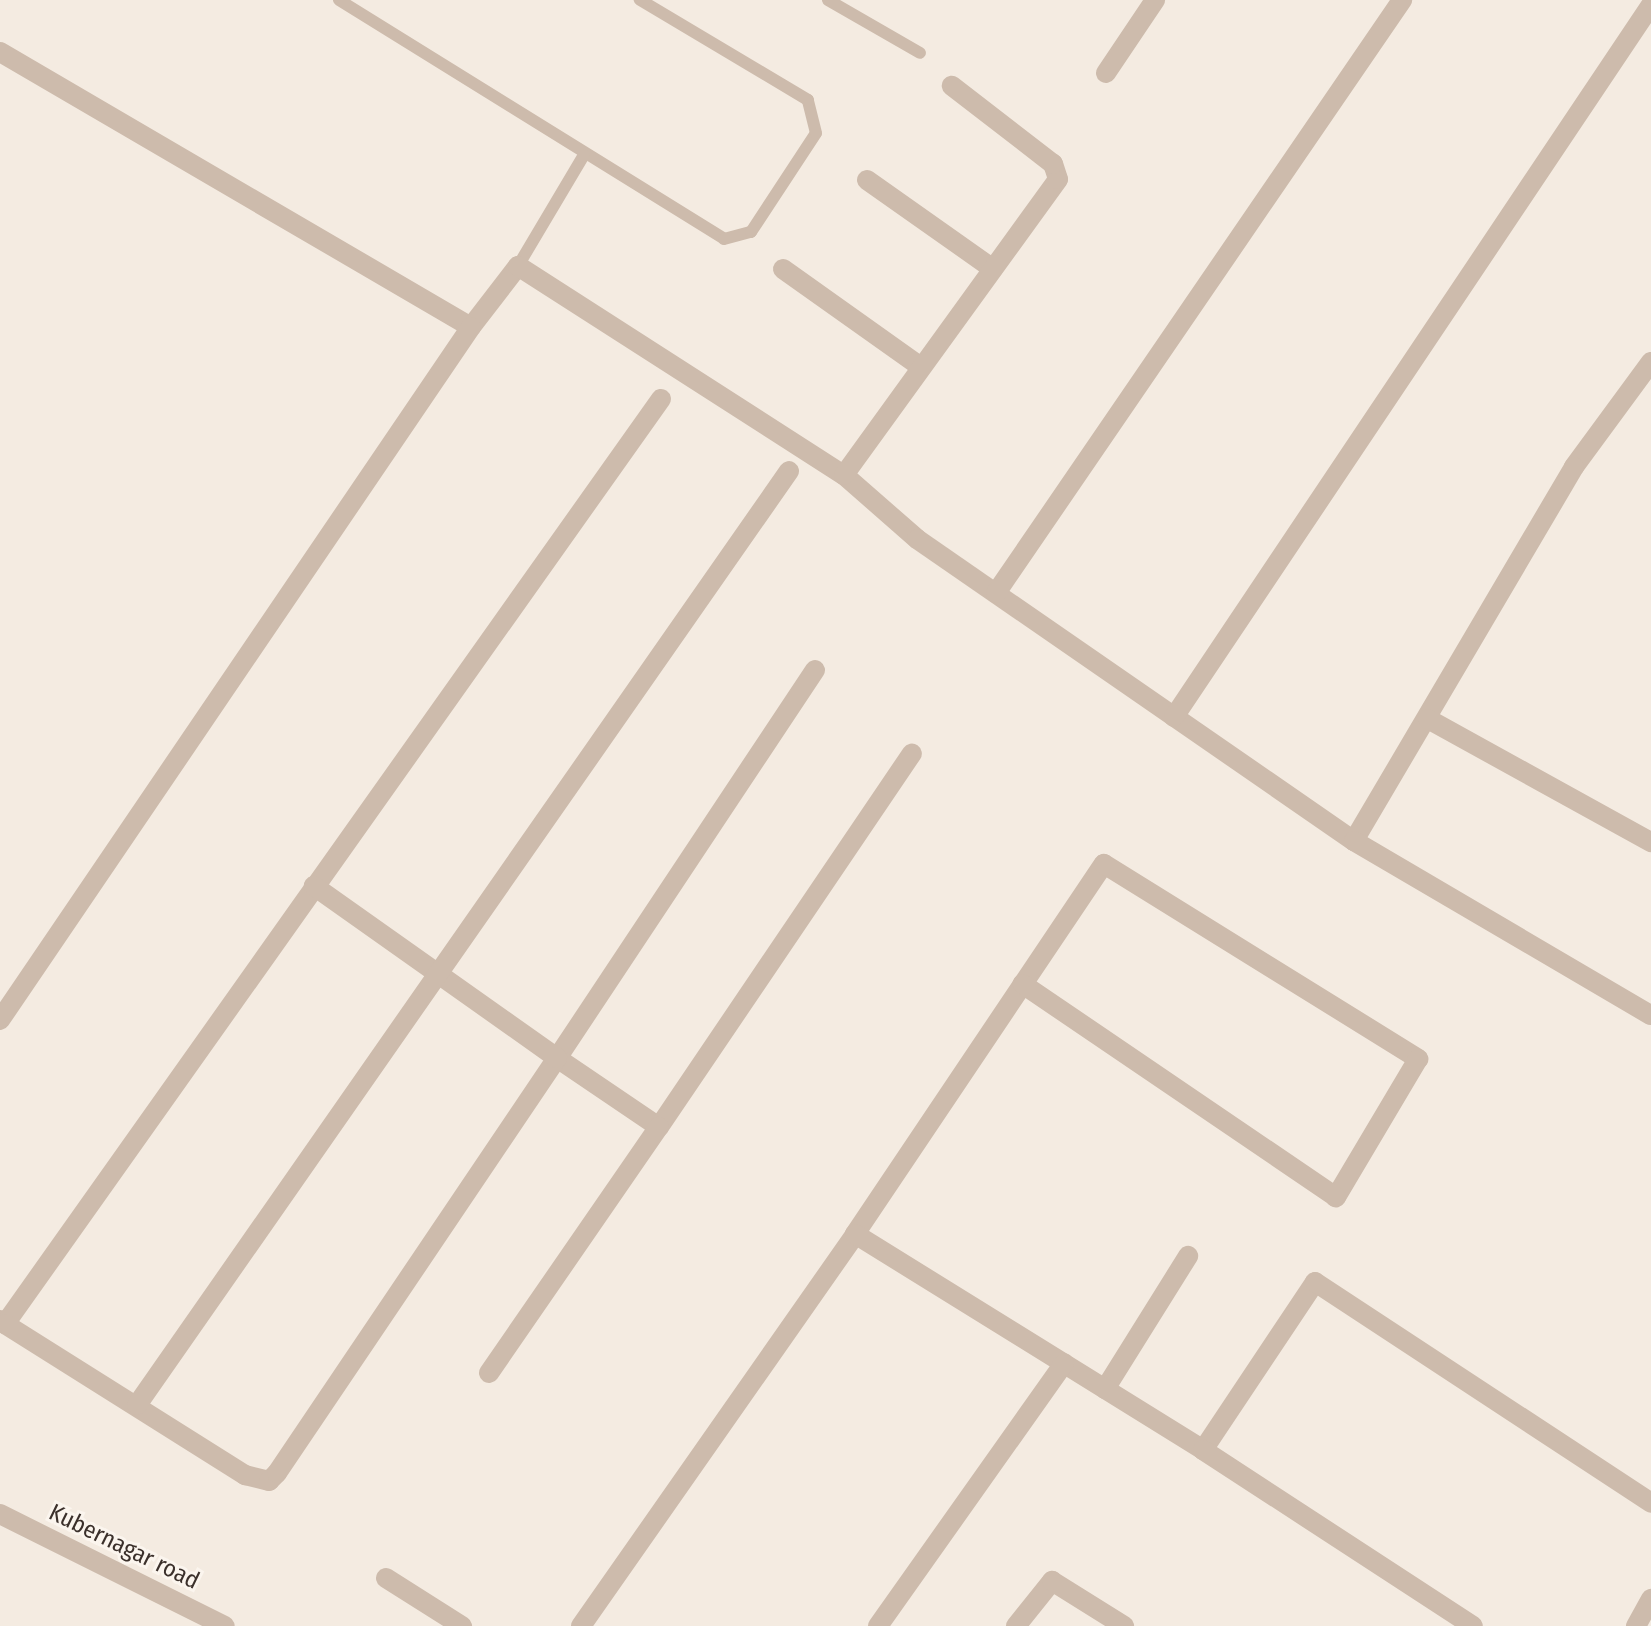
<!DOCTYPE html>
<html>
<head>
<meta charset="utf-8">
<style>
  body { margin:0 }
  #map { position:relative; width:1651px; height:1626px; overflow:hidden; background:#f4ebe1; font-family:"Fira Sans Condensed",sans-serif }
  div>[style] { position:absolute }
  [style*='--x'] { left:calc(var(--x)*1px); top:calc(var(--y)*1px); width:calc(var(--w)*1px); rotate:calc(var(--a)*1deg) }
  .service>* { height:12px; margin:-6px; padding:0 6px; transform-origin:6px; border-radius:6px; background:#cdbbac }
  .minor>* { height:20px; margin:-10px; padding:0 10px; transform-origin:10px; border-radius:10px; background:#cdbbac }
  .tertiary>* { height:20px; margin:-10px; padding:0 10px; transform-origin:10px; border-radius:10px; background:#cdbbac }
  span { translate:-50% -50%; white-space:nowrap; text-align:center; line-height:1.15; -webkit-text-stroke:6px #fbf5ee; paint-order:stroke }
  .street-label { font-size:24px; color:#3b302b }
</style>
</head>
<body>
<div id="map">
  <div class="service">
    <div style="--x:339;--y:0;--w:453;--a:31.8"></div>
    <div style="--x:724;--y:239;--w:28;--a:-15"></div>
    <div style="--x:751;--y:232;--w:118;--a:-56.7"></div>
    <div style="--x:816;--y:133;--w:34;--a:-104"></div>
    <div style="--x:808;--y:100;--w:196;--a:-149.2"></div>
    <div style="--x:828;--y:0;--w:106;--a:29.9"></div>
    <div style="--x:518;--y:266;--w:129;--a:-59.3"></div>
  </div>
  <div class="minor">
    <div style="--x:0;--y:52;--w:545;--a:30.28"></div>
    <div style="--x:471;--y:327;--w:77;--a:-52.4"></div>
    <div style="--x:518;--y:266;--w:387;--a:32.7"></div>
    <div style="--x:844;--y:475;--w:97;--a:41.2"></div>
    <div style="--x:917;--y:539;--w:531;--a:34.65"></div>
    <div style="--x:1106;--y:73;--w:88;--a:-56.1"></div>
    <div style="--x:867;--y:180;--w:154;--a:35.2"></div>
    <div style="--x:783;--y:269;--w:169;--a:35.4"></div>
    <div style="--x:1651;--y:362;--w:130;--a:126.3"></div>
    <div style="--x:1574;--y:467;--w:434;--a:120.5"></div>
    <div style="--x:1354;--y:841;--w:344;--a:30.4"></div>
    <div style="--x:844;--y:475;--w:365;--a:-54.1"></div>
    <div style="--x:1058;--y:179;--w:16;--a:-108"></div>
    <div style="--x:1053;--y:164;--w:128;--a:-142.3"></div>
    <div style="--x:996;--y:593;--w:719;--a:-55.6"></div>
    <div style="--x:815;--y:670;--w:466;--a:123.6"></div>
    <div style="--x:557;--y:1058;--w:123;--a:34.1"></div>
    <div style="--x:659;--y:1127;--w:451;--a:-55.9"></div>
    <div style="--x:1174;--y:717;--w:857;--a:-56.18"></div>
    <div style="--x:1428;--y:719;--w:255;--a:28.9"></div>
    <div style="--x:0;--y:1020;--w:838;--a:-55.8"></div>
    <div style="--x:855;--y:1234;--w:446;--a:-56.1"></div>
    <div style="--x:1104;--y:864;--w:370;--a:31.8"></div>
    <div style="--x:1418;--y:1059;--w:161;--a:120.7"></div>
    <div style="--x:1336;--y:1197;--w:379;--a:-145.8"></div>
    <div style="--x:0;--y:1320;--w:6;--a:39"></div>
    <div style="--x:5;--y:1324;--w:1134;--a:-54.66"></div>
    <div style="--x:5;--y:1324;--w:284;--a:32.2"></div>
    <div style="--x:245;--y:1475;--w:25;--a:14"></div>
    <div style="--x:269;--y:1481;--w:11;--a:-45"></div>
    <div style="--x:277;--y:1473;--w:501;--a:-55.99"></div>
    <div style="--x:557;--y:1058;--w:298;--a:-144.7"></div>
    <div style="--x:489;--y:1373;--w:299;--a:-55.4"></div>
    <div style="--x:1105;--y:1389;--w:157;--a:-58"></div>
    <div style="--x:137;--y:1405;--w:1139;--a:-55.08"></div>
    <div style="--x:1203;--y:1450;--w:202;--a:-56.3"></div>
    <div style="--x:1315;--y:1282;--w:402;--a:33.3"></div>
    <div style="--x:386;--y:1578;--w:90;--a:32.3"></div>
    <div style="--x:581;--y:1626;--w:478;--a:-55"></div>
    <div style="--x:855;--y:1234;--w:410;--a:31.8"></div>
    <div style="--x:1203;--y:1450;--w:322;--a:33.1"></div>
    <div style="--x:878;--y:1626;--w:322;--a:-54.7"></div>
    <div style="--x:1016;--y:1626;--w:58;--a:-51.3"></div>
    <div style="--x:1052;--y:1581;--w:85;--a:32"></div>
    <div style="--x:1636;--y:1626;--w:31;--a:-61"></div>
  </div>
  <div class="tertiary">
    <div style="--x:0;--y:1514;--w:251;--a:26.5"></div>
  </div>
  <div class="street-label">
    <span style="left:124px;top:1547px;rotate:26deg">Kubernagar road</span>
  </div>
</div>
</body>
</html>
